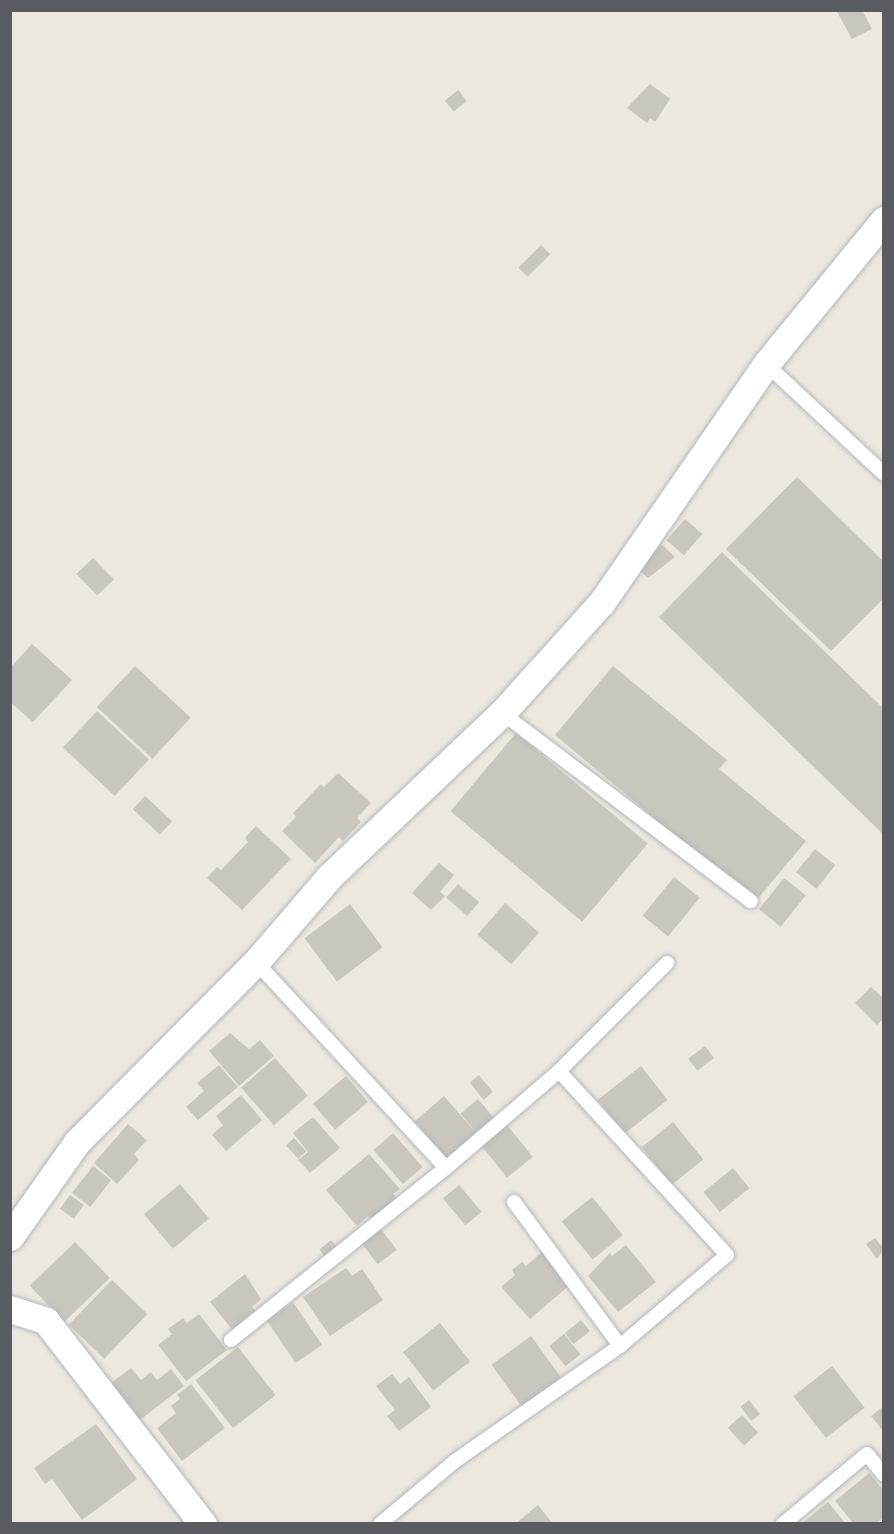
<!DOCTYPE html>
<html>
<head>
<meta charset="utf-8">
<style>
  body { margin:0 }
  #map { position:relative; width:894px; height:1534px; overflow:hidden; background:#ece8e0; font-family:Raleway,sans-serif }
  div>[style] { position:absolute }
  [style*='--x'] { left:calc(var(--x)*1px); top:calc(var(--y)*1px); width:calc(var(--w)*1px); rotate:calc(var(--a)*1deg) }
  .building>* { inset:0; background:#c9c5bf; transform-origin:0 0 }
  .roads { filter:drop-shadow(0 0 2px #b3b7bb) drop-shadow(0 0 2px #b3b7bb) }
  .service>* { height:14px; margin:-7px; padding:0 7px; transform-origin:7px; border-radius:7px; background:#fff }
  .minor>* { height:27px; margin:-13.5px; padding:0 13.5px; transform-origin:13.5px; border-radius:13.5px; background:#fff }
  span { translate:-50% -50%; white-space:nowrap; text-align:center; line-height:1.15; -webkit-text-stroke:4.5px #fff; paint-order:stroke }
  .frame { position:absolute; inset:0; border:12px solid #595d61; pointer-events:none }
</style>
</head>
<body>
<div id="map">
  <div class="building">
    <div style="clip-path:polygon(836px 10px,862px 10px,872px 29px,852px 39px)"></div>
    <div style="clip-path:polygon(650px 84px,670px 99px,655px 122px,650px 118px,647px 123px,627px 108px)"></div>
    <div style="left:458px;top:90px;width:14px;height:17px;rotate:51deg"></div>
    <div style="left:541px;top:245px;width:13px;height:32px;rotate:45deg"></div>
    <div style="clip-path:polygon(797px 477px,884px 562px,884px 598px,831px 651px,726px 549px)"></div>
    <div style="left:685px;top:519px;width:23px;height:28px;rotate:41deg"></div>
    <div style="clip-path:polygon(661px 544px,675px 557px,648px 578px,638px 569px)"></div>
    <div style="clip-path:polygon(722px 552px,884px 709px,884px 835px,659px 617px)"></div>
    <div style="left:93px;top:558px;width:30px;height:23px;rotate:46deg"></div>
    <div style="clip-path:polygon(32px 644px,72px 680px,33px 722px,10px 702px,10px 668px)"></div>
    <div style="left:135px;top:666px;width:76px;height:56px;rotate:43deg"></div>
    <div style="clip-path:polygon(613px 666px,727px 760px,719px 769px,806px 841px,755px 902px,555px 735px)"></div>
    <div style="left:97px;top:711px;width:71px;height:50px;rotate:43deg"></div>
    <div style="left:516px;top:733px;width:172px;height:102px;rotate:40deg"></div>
    <div style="clip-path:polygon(338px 773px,371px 803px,357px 818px,361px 822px,343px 841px,339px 837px,315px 863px,282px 831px,296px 817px,293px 813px,321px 784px,324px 787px)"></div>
    <div style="left:145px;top:796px;width:37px;height:18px;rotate:43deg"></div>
    <div style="clip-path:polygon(256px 826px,291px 859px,242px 910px,207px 878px,217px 867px,221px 870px,248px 842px,245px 838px)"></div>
    <div style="left:815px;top:849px;width:26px;height:30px;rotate:39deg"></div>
    <div style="clip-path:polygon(439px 863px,454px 875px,440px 892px,445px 896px,431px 910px,412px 893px)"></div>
    <div style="left:674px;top:877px;width:33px;height:50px;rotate:39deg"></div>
    <div style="left:784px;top:878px;width:28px;height:40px;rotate:39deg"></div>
    <div style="left:458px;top:884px;width:28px;height:18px;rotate:41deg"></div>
    <div style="left:505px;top:903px;width:45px;height:42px;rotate:41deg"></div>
    <div style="left:350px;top:904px;width:54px;height:57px;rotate:53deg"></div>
    <div style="clip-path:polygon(871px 987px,884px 999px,884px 1018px,877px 1025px,855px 1003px)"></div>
    <div style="clip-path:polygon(230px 1033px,249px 1049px,260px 1040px,274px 1056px,239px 1086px,209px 1051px)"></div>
    <div style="left:705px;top:1046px;width:15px;height:21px;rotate:53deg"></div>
    <div style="left:275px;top:1058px;width:50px;height:45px;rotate:49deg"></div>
    <div style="clip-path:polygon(219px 1065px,238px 1087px,198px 1120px,186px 1107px,204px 1091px,197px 1083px)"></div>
    <div style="left:641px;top:1066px;width:43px;height:55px;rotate:52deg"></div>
    <div style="left:479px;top:1075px;width:22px;height:12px;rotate:51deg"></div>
    <div style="left:346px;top:1076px;width:34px;height:43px;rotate:50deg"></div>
    <div style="clip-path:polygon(241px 1095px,262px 1120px,226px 1151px,212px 1135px,223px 1125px,216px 1116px)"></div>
    <div style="left:444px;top:1096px;width:52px;height:39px;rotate:49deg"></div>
    <div style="left:478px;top:1099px;width:26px;height:23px;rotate:50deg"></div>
    <div style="clip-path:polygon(313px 1117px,340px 1148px,310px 1173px,298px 1160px,308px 1152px,293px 1133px)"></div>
    <div style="left:673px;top:1122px;width:48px;height:40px;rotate:51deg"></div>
    <div style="clip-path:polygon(128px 1124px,147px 1140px,134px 1154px,139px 1160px,117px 1184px,94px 1163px)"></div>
    <div style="left:507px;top:1125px;width:41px;height:33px;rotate:51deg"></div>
    <div style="left:393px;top:1133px;width:45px;height:26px;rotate:49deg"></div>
    <div style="left:294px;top:1138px;width:18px;height:11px;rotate:47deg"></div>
    <div style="clip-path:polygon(369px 1154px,400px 1189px,393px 1194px,399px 1201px,373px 1223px,368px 1216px,357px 1226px,326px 1190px)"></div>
    <div style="left:93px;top:1166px;width:23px;height:34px;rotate:38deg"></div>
    <div style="left:733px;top:1168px;width:26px;height:38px;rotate:51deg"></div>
    <div style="left:180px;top:1184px;width:45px;height:47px;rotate:50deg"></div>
    <div style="left:459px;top:1185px;width:35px;height:21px;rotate:50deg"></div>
    <div style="left:70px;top:1195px;width:17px;height:17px;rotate:36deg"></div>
    <div style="left:592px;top:1197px;width:49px;height:39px;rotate:51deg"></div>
    <div style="left:381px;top:1229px;width:26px;height:24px;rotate:53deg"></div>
    <div style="clip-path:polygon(875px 1238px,884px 1249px,877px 1259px,866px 1244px)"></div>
    <div style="left:331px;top:1240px;width:13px;height:15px;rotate:51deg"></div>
    <div style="left:75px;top:1242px;width:50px;height:63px;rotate:46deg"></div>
    <div style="clip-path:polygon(626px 1245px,656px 1282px,618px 1312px,588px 1276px,610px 1253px,612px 1256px)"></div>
    <div style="clip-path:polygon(543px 1251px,571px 1284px,530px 1319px,501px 1287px,515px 1275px,512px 1270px,522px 1262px,526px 1266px)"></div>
    <div style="clip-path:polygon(346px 1268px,352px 1276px,362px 1269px,383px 1300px,330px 1336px,303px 1297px)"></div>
    <div style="clip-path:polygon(245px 1274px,261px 1299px,252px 1307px,258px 1314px,235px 1333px,210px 1302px)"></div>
    <div style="left:112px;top:1280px;width:49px;height:62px;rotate:44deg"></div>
    <div style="left:293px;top:1302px;width:52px;height:32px;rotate:56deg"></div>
    <div style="clip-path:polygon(199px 1314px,227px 1350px,186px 1381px,158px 1345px,172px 1334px,168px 1329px,183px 1318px,187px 1323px)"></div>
    <div style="left:581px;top:1320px;width:14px;height:21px;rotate:51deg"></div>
    <div style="left:440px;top:1323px;width:49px;height:47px;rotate:52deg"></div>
    <div style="left:564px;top:1334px;width:26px;height:19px;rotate:51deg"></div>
    <div style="left:531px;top:1336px;width:51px;height:49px;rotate:54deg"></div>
    <div style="left:238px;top:1347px;width:61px;height:54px;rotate:52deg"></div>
    <div style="left:832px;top:1366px;width:53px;height:49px;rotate:52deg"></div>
    <div style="clip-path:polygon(131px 1368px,141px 1380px,151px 1372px,157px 1380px,171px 1369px,184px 1386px,140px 1420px,111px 1383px)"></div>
    <div style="clip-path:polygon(392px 1374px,400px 1384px,409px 1377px,431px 1407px,399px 1431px,387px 1416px,395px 1410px,376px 1386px)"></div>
    <div style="clip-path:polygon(191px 1384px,225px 1428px,182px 1461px,157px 1428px,176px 1413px,171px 1406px,180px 1399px,177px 1395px)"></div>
    <div style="left:749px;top:1400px;width:18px;height:11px;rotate:52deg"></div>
    <div style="clip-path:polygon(884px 1406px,884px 1432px,871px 1416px)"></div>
    <div style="left:742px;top:1415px;width:24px;height:19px;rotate:48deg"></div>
    <div style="clip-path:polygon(96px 1424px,137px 1479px,82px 1520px,52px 1479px,45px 1484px,34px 1468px)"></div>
    <div style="clip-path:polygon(869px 1473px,884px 1491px,884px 1517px,876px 1524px,854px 1524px,835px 1501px)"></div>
    <div style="clip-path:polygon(828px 1502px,846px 1524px,801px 1524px)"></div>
    <div style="clip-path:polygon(538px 1505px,553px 1524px,515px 1524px)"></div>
  </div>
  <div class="roads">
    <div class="service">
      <div style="--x:766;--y:364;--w:161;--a:43"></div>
      <div style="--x:502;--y:713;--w:312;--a:37.1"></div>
      <div style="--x:256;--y:962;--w:280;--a:47.3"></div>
      <div style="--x:514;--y:1202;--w:179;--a:53.6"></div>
      <div style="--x:231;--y:1340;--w:275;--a:-38.7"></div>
      <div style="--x:446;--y:1168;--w:149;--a:-40.6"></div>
      <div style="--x:559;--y:1071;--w:153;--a:-45"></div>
      <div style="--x:380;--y:1524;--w:98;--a:-40"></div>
      <div style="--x:455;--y:1461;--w:201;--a:-34.9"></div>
      <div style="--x:620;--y:1346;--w:140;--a:-40.4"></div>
      <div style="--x:727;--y:1255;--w:249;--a:-132.4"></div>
      <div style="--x:783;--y:1524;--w:109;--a:-39.8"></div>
      <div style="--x:867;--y:1454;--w:27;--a:51"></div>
    </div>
    <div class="minor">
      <div style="--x:10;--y:1237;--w:116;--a:-54.8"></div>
      <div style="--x:77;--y:1142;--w:254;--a:-45.2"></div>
      <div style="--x:256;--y:962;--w:112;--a:-49.3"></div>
      <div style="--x:329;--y:877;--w:238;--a:-43.5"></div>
      <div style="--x:502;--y:713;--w:149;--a:-48"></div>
      <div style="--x:602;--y:602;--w:289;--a:-55.4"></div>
      <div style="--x:766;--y:364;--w:186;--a:-50.7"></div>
      <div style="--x:10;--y:1309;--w:38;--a:18"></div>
      <div style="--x:46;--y:1321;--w:257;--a:52.3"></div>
    </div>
  </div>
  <div class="frame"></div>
</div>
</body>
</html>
